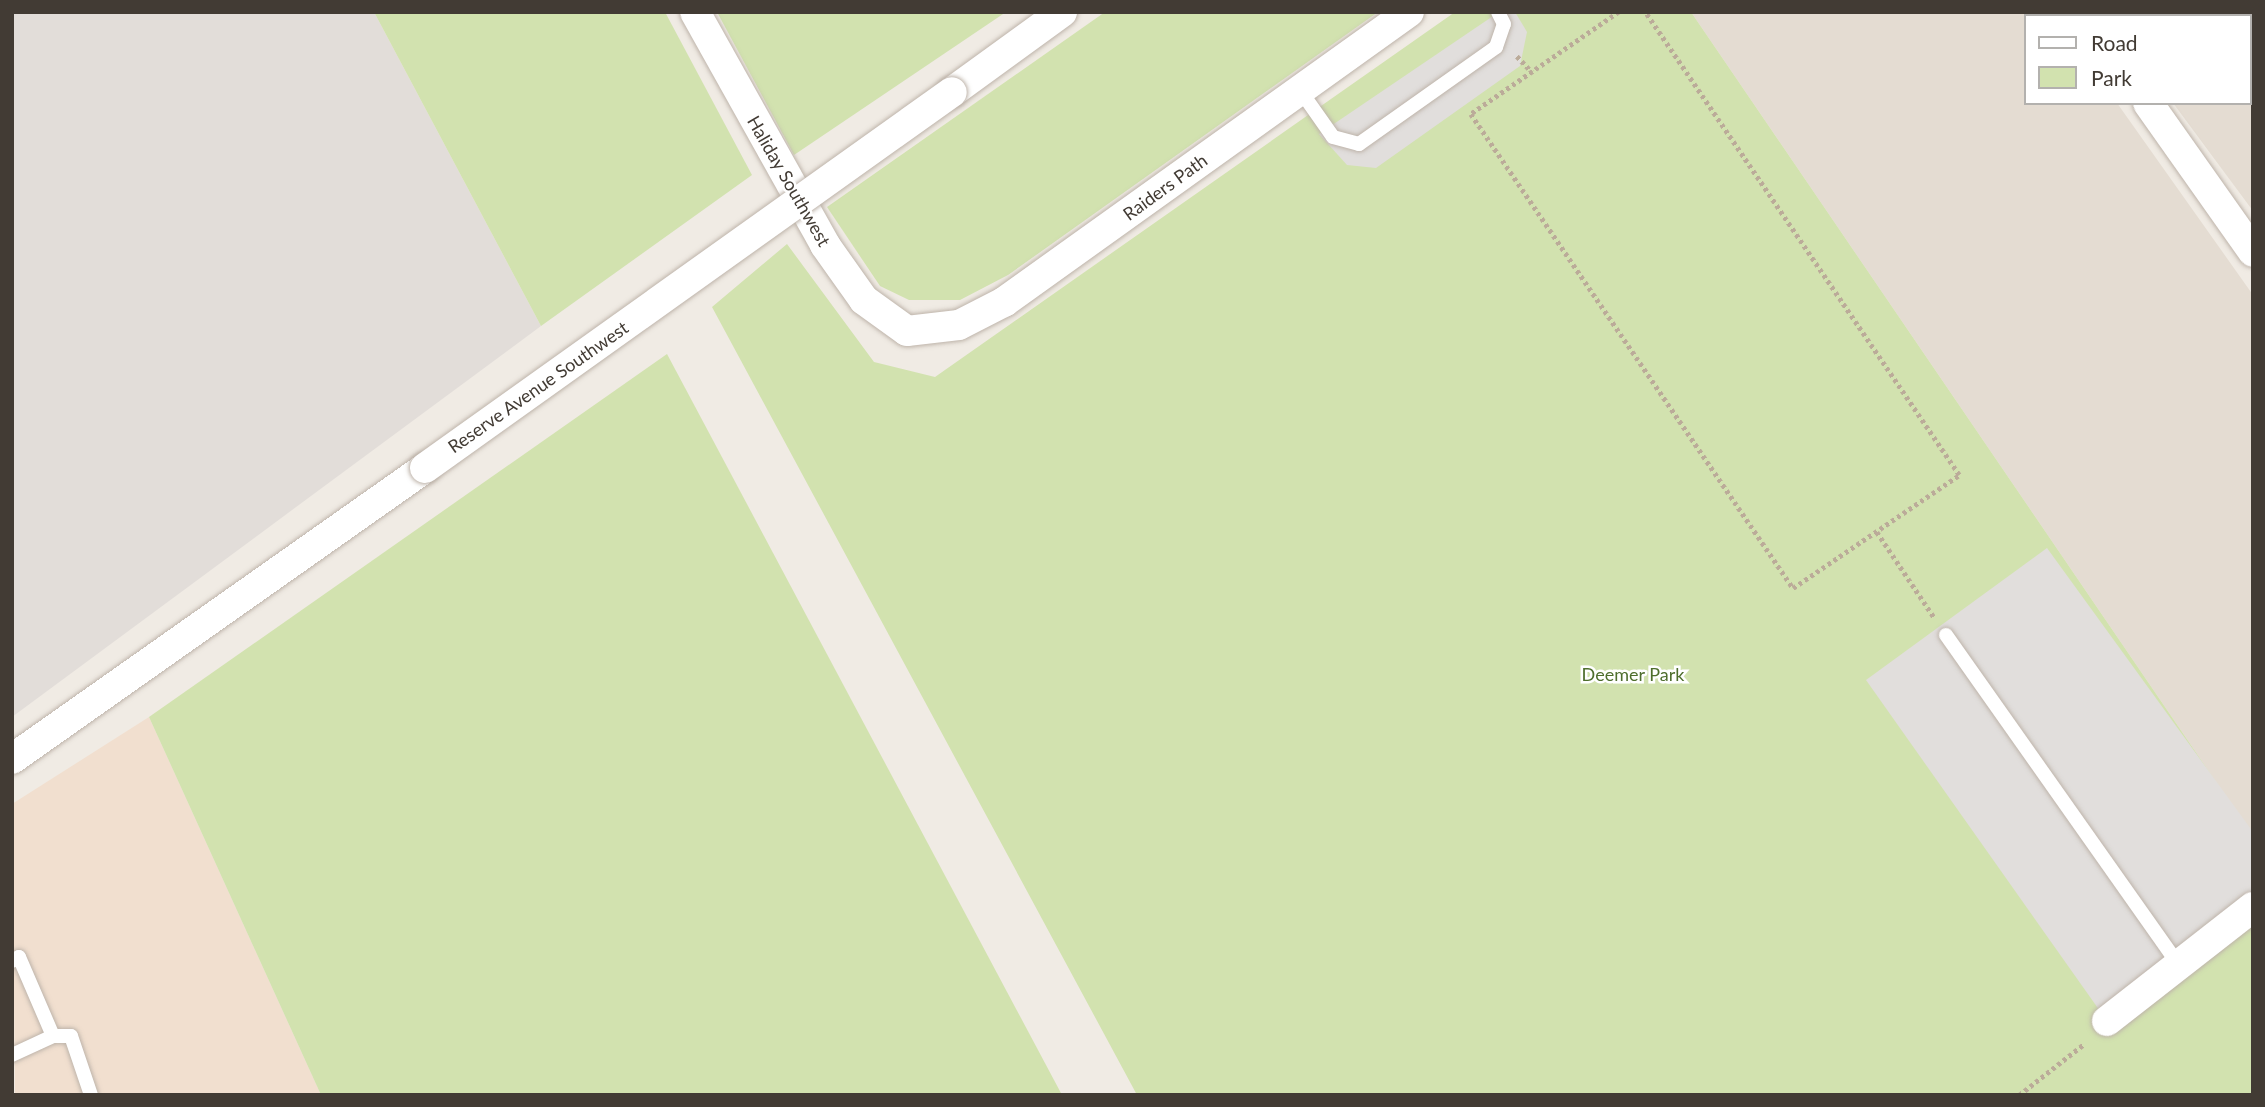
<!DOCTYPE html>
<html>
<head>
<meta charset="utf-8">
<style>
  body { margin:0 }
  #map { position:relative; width:2265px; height:1107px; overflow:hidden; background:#f0ebe4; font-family:Lato,sans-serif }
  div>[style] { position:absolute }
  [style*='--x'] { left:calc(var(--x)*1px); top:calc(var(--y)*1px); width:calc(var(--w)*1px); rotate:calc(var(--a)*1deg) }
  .residential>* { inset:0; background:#e4dcd2 }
  .commercial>* { inset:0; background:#f1dfcf }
  .industrial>* { inset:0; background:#e2ddd9 }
  .green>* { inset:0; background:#d2e2af }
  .parking>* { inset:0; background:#e1dedc }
  .path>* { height:4.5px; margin-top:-2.25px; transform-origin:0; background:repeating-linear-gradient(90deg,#bbab99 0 3.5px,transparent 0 7px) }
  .roads { filter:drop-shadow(0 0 2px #beb4aa) drop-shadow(0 0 2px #beb4aa) }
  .lane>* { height:14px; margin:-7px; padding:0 7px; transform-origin:7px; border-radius:7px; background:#fff }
  .street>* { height:30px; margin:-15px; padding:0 15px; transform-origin:15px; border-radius:15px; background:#fff }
  .bridges { filter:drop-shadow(0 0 2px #beb4aa) drop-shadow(0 0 2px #beb4aa) }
  .street-bridge>* { height:30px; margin:-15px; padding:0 15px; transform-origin:15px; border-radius:15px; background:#fff }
  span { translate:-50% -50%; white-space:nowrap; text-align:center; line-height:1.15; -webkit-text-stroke:5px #fff; paint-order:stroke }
  .street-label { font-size:18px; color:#423b34 }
  .park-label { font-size:18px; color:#4e6e2d }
  .frame { position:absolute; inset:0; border:14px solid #423b34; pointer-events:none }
  .legend { position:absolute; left:2024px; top:14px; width:228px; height:91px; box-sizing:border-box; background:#fff; border:2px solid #b3b1ae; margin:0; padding:9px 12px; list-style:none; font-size:21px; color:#423b34 }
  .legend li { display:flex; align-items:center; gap:14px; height:35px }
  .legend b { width:35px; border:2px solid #b3b1ae }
</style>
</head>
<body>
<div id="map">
  <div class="residential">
    <div style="clip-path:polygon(1691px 12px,2052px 12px,2025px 16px,2025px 103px,2117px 103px,2253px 295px,2253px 836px)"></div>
    <div style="clip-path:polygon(2228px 12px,2253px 12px,2253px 211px,2173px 103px,2249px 103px,2249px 16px,2224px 16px)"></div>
  </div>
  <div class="commercial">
    <div style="clip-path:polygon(149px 717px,321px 1095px,15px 1095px,12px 804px)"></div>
  </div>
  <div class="industrial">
    <div style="clip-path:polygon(12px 12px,374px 12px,541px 326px,12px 717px)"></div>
  </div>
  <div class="green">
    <div style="clip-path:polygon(374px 12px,665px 12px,752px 175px,541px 326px)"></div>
    <div style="clip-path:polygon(717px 12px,1006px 12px,794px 155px)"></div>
    <div style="clip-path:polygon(1105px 12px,1378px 12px,1008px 275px,960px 300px,909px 300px,880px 286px,827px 207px)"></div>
    <div style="clip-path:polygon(1455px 12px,1691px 12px,2253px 836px,2253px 1095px,1137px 1095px,712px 307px,787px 244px,874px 362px,935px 377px)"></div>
    <div style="clip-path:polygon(2108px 12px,2228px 12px,2224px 16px)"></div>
    <div style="clip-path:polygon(667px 354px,1062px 1095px,321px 1095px,149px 717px)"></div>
  </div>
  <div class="parking">
    <div style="clip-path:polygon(1499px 12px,1515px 12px,1527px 32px,1520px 66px,1376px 168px,1347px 165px,1319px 134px)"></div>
    <div style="clip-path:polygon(2047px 548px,2253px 832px,2253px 907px,2107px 1021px,1866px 680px)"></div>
  </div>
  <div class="path">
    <div style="--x:1619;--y:12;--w:180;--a:145.4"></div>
    <div style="--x:1471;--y:114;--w:573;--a:55.81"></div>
    <div style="--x:1793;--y:588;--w:201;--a:-34.2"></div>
    <div style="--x:1959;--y:475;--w:559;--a:-124.14"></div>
    <div style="--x:1517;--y:56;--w:22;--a:47"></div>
    <div style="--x:1877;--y:532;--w:102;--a:56.2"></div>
    <div style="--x:2019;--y:1095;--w:83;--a:-38.1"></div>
  </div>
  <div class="roads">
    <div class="lane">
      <div style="--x:1300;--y:90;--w:57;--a:54.9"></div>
      <div style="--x:1333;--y:137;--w:27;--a:15"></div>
      <div style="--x:1359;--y:144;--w:168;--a:-35.3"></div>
      <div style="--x:1496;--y:47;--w:24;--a:-71"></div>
      <div style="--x:1504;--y:24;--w:13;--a:-117"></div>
      <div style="--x:1946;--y:635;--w:401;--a:54.8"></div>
      <div style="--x:12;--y:961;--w:8;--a:-30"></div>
      <div style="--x:19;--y:957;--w:86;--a:66.7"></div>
      <div style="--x:12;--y:1055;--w:45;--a:-24.9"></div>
      <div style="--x:53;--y:1036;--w:18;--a:0"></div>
      <div style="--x:71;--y:1036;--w:62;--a:71.3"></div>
    </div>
    <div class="street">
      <div style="--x:695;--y:12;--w:267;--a:60.8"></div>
      <div style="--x:825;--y:245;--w:67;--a:54.7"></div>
      <div style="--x:864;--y:300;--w:53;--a:35.8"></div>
      <div style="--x:907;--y:331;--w:52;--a:-6.6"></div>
      <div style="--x:959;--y:325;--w:51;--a:-27.1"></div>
      <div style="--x:1004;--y:302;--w:498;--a:-35.6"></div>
      <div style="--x:2083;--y:12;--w:5;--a:53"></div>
      <div style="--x:952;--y:92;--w:136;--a:-36"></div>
      <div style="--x:2148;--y:103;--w:182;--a:54.8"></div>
      <div style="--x:12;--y:759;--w:505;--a:-35.17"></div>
      <div style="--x:2107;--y:1021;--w:185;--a:-38"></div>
    </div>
  </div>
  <div class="bridges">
    <div class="street-bridge">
      <div style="--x:425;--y:468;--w:647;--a:-35.51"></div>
    </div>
  </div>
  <div class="street-label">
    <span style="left:789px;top:181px;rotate:60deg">Haliday Southwest</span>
    <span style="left:1165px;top:187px;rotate:-36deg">Raiders Path</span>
    <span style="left:538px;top:387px;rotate:-35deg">Reserve Avenue Southwest</span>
  </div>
  <div class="park-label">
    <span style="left:1633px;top:674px">Deemer Park</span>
  </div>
  <div class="frame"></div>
  <ul class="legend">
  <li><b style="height:9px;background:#fff"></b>Road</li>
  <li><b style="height:19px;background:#d2e2af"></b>Park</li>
  </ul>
</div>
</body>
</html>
